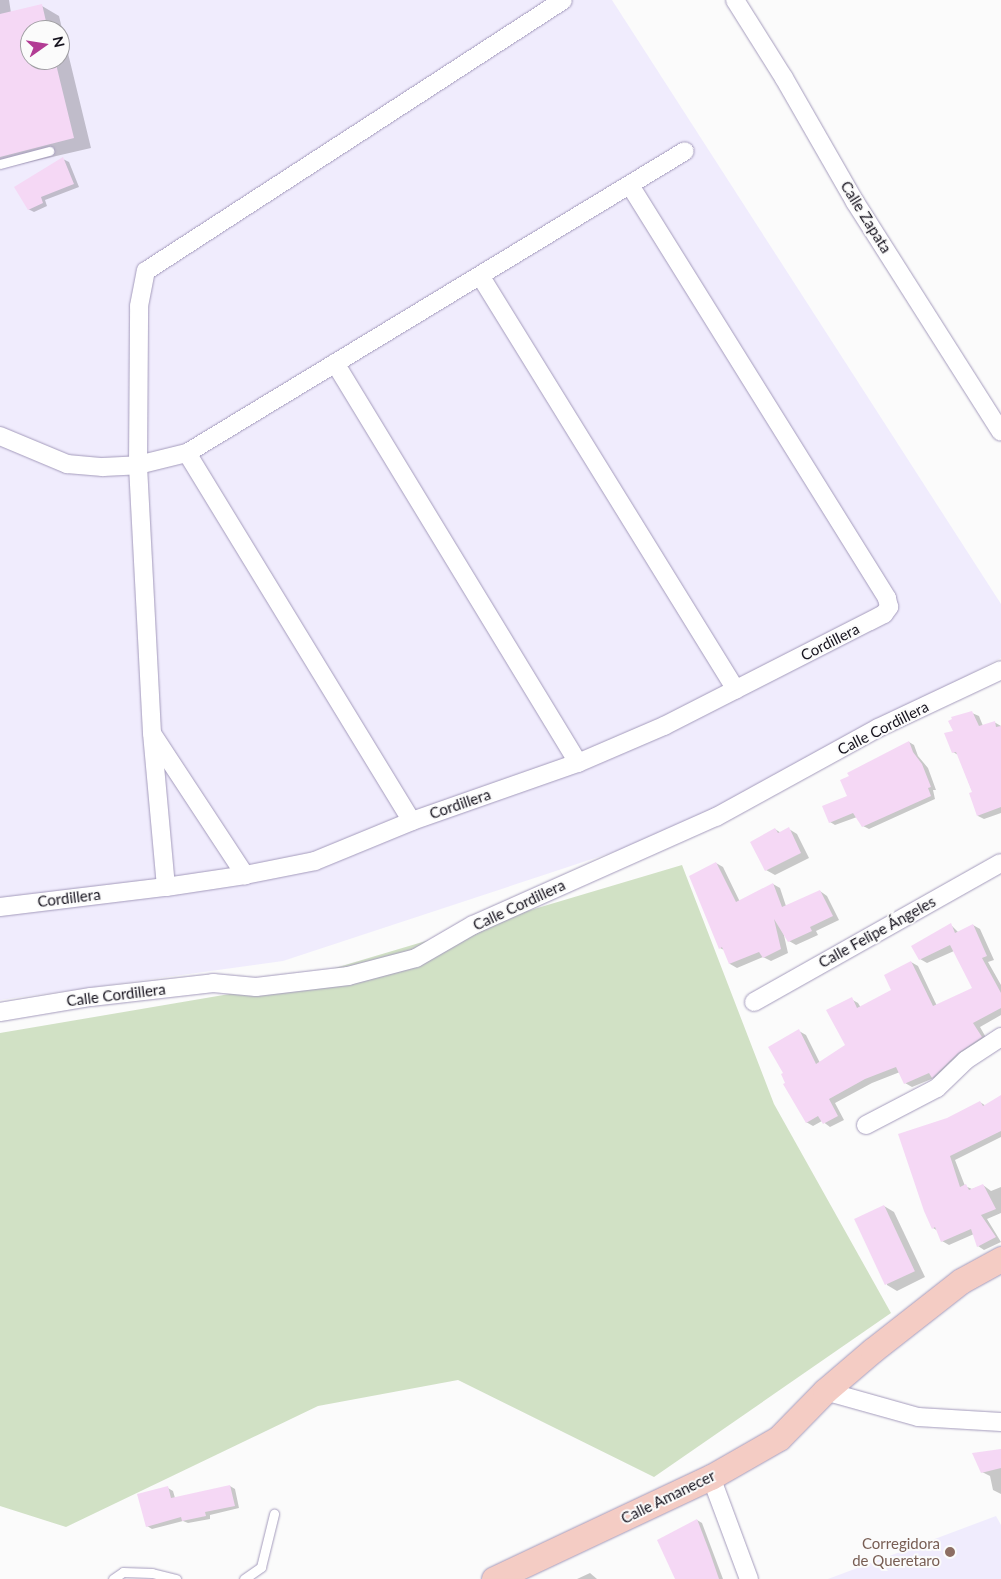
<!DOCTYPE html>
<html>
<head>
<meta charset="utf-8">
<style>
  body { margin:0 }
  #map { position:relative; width:1001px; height:1579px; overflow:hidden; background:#fbfbfb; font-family:Lato,sans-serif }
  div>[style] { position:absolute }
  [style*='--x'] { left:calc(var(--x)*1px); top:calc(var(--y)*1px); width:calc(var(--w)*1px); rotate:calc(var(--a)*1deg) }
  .built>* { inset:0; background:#f0ecfd }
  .green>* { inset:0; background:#d1e1c5 }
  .shadow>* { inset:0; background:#0003 }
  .building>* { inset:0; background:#f5d8f5; transform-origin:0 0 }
  .roads { filter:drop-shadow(0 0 1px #a49bbc) drop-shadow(0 0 1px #a49bbc) }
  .service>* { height:9px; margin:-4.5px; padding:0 4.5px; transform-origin:4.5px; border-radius:4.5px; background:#fff }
  .minor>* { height:18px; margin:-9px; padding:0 9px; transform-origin:9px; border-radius:9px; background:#fff }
  .secondary>* { height:25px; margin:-12.5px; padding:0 12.5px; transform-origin:12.5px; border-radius:12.5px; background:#f4ccc4 }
  .dots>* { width:14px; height:14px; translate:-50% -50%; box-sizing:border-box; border:2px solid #fbfbfb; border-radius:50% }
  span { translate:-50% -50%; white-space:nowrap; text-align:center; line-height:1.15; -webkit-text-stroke:4px #fbfbfb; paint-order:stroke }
  .street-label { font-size:15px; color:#15121d }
  .education-label { font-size:15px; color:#785e54 }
  .right { translate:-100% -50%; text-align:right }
  .north { position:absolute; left:20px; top:20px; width:50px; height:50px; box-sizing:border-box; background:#fbfbfb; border:1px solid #9f9ea2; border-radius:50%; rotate:77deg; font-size:14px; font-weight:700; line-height:20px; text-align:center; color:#15121d }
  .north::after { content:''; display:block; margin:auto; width:18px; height:22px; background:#b23c94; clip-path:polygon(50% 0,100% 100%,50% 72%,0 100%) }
</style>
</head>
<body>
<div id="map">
  <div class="built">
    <div style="clip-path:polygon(evenodd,0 0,612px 0,1001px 604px,1001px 658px,665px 835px,283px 961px,0 1000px,0 0,30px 30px,60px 30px,60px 60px,30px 60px,30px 30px)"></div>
    <div style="clip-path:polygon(996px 1516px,1001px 1525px,1001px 1579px,828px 1579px)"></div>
  </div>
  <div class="green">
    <div style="clip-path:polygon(682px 865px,774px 1104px,891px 1313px,654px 1477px,458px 1380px,318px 1406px,66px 1527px,0 1506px,0 1033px,271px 987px)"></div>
  </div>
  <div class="shadow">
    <div style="clip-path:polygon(evenodd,0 0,9px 0,11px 13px,42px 6px,59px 16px,91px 148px,0 169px,0 0,30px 30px,60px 30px,60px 60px,30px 60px,30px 30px)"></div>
    <div style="clip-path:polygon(63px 159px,69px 162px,79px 187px,45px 200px,47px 206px,34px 212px,28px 209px)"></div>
    <div style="clip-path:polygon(972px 713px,979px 716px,983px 726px,994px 722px,1001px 726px,1001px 813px,984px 819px,978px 816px,970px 794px,973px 793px,958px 755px,953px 752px)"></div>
    <div style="clip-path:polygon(909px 742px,914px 745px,918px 756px,928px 768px,936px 790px,933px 790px,935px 799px,869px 829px,863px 826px,857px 817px,835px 825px,830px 822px,848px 797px)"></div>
    <div style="clip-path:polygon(775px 829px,781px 833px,789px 829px,797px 834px,809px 858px,775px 875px,766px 870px)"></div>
    <div style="clip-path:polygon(716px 863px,723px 867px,740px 902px,773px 884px,780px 888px,786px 906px,820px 891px,827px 896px,839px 920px,816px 931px,818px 935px,796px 945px,789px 941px,783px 931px,788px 953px,771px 961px,763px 957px,737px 968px,730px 964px,724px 950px,720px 948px)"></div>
    <div style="clip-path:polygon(951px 925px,959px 933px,973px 925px,980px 929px,994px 960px,988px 962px,1001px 985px,1001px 1015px,980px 1027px,988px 1041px,940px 1081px,934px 1078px,912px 1087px,905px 1083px,900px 1072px,872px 1083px,835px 1103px,844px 1120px,830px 1127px,822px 1121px,813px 1126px,806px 1122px,799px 1031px,806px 1035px,820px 1063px,847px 1045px,851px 999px,858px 1003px,861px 1008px,893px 991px,911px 962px,918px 966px,937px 1006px,974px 989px,954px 951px,927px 963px,920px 959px)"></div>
    <div style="clip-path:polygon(1001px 1099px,1001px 1137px,955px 1160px,965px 1186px,972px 1189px,983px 1185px,991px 1191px,1001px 1187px,1001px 1213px,987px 1219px,1001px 1242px,984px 1250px,978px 1246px,974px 1234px,949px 1245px,942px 1241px,938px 1231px,933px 1228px,947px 1119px,980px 1102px,986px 1106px)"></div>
    <div style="clip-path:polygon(884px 1206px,894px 1212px,925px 1277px,897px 1291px,887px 1285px)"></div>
    <div style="clip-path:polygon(1001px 1450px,1001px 1494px,993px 1490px,990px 1476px,982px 1472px)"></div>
    <div style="clip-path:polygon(230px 1486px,235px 1489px,239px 1508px,210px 1515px,210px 1519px,188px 1523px,183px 1521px,152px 1529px,147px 1526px,168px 1488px,173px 1491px,175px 1498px)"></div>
    <div style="clip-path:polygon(697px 1520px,702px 1523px,723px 1579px,677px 1579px)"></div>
    <div style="clip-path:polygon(590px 1573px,597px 1579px,577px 1579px)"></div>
  </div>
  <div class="building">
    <div style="clip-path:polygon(42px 4px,48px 30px,30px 30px,30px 60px,55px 60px,74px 138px,0 157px,0 14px)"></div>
    <div style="clip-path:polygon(63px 157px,74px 184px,41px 197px,43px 203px,28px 210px,14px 187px)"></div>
    <div style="clip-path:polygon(972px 711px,979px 726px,995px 721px,996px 727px,1001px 726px,1001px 807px,977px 816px,969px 793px,972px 792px,956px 752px,952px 753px,944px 733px,953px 731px,948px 721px,952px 719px,951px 717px)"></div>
    <div style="clip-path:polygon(909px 741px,913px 752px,922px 764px,931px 787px,928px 788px,931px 796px,862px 827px,853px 813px,829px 823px,822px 806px,847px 796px,840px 780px,849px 776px,847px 773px)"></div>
    <div style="clip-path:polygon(789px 827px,801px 853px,765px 871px,750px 842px,775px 828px,778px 833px)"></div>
    <div style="clip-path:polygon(716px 862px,736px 902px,773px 883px,782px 907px,820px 890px,833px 916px,810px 927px,812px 931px,788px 942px,774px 919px,781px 949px,763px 958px,759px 952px,729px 964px,722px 947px,719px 949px,689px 876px)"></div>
    <div style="clip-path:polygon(951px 923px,955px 933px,973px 924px,987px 956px,982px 958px,1001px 993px,1001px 1008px,973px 1023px,982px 1037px,958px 1053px,933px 1077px,932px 1078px,929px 1073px,904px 1084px,896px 1067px,865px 1079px,829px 1099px,838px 1116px,823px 1124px,818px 1116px,806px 1123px,783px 1084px,785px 1083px,781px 1074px,783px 1073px,768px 1047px,799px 1029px,816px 1064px,845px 1045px,826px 1010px,852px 997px,857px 1008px,891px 990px,884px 975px,911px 961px,933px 1006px,972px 988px,950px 945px,919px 960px,911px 946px)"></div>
    <div style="clip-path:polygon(1001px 1095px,1001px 1131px,950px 1156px,960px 1187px,966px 1184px,969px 1190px,983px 1184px,996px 1209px,981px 1215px,996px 1237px,977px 1247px,971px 1229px,941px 1242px,935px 1227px,932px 1229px,924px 1211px,898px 1134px,947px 1118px,980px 1101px,983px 1106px)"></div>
    <div style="left:884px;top:1205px;width:73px;height:33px;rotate:65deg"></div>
    <div style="clip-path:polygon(1001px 1449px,1001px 1468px,981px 1473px,972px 1453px)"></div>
    <div style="clip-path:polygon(230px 1485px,235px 1506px,205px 1512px,206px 1516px,182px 1521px,181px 1517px,146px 1527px,137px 1494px,168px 1486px,171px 1498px)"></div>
    <div style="clip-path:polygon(697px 1519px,710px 1553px,719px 1579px,675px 1579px,657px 1540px)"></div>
  </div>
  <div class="roads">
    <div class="service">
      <div style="--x:0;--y:164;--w:51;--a:-14.9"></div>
      <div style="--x:113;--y:1579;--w:12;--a:-35"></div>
      <div style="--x:123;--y:1572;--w:29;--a:2"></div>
      <div style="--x:152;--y:1573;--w:25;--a:14"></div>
      <div style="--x:244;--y:1579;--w:21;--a:-35"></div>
      <div style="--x:261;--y:1567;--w:55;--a:-76.2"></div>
    </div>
    <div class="minor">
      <div style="--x:735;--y:0;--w:92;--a:57.9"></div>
      <div style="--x:784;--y:78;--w:143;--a:60.2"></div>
      <div style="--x:855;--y:202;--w:272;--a:57.6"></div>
      <div style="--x:481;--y:277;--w:485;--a:58.3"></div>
      <div style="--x:335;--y:363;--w:468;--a:58.7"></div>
      <div style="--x:0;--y:436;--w:73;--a:22.7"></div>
      <div style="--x:67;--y:464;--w:36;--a:5"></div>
      <div style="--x:103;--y:467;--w:35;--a:-3"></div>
      <div style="--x:138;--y:465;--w:50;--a:-13.8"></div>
      <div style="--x:187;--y:453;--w:582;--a:-31.23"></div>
      <div style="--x:187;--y:453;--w:431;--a:58.6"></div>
      <div style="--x:153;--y:735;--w:168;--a:56.7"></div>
      <div style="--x:166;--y:887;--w:155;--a:-95.2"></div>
      <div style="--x:152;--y:733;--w:268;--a:-93"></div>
      <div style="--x:138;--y:465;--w:159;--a:-89.6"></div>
      <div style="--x:139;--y:306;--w:36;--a:-79"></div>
      <div style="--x:146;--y:271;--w:497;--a:-33"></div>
      <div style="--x:0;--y:907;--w:167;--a:-6.9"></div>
      <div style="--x:166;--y:887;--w:80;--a:-8.6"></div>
      <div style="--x:245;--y:875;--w:71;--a:-11.3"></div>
      <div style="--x:315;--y:861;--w:105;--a:-22.4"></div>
      <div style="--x:412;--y:821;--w:176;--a:-19.3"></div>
      <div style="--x:578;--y:763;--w:94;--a:-23.3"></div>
      <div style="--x:664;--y:726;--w:247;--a:-27"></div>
      <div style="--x:884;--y:614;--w:9;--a:-54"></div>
      <div style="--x:889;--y:607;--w:9;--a:-103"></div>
      <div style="--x:887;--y:598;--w:486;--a:-121.9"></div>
      <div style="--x:754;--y:1002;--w:283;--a:-29.4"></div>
      <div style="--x:0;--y:1012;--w:92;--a:-9.4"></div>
      <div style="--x:91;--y:997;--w:123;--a:-6.5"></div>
      <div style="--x:213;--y:983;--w:43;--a:5.3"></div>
      <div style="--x:256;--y:987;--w:93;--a:-6.8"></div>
      <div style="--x:348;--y:976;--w:70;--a:-14.8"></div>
      <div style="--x:416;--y:958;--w:66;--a:-30.1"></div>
      <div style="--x:473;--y:925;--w:266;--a:-24"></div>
      <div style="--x:716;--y:817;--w:185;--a:-28.8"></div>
      <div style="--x:878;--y:728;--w:136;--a:-25.2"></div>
      <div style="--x:866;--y:1125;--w:80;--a:-27.5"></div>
      <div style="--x:937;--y:1088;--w:40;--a:-44"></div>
      <div style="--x:966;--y:1060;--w:42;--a:-33.3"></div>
      <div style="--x:825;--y:1391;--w:97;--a:15.6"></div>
      <div style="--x:918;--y:1417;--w:83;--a:3.4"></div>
      <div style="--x:711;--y:1477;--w:109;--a:69.6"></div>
    </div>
    <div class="secondary">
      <div style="--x:494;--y:1579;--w:240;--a:-25.2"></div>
      <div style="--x:711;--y:1477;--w:78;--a:-29.8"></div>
      <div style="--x:779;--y:1438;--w:66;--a:-45.6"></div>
      <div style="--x:825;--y:1391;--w:63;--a:-40.5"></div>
      <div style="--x:873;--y:1350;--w:112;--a:-38.1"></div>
      <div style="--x:961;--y:1281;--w:46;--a:-28.8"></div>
    </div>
  </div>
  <div class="dots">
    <div style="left:950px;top:1552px;background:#8d6e63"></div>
  </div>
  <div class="street-label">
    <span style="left:866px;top:217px;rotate:58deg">Calle Zapata</span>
    <span style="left:830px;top:642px;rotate:-27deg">Cordillera</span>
    <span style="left:883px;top:728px;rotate:-27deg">Calle Cordillera</span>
    <span style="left:460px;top:804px;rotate:-19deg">Cordillera</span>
    <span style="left:69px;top:898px;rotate:-7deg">Cordillera</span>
    <span style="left:519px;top:905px;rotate:-25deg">Calle Cordillera</span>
    <span style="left:877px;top:932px;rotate:-29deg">Calle Felipe Ángeles</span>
    <span style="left:116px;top:995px;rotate:-7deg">Calle Cordillera</span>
    <span style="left:668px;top:1497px;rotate:-26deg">Calle Amanecer</span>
  </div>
  <div class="education-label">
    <span class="right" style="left:940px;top:1552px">Corregidora<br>de Queretaro</span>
  </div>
  <div class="north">N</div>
</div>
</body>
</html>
